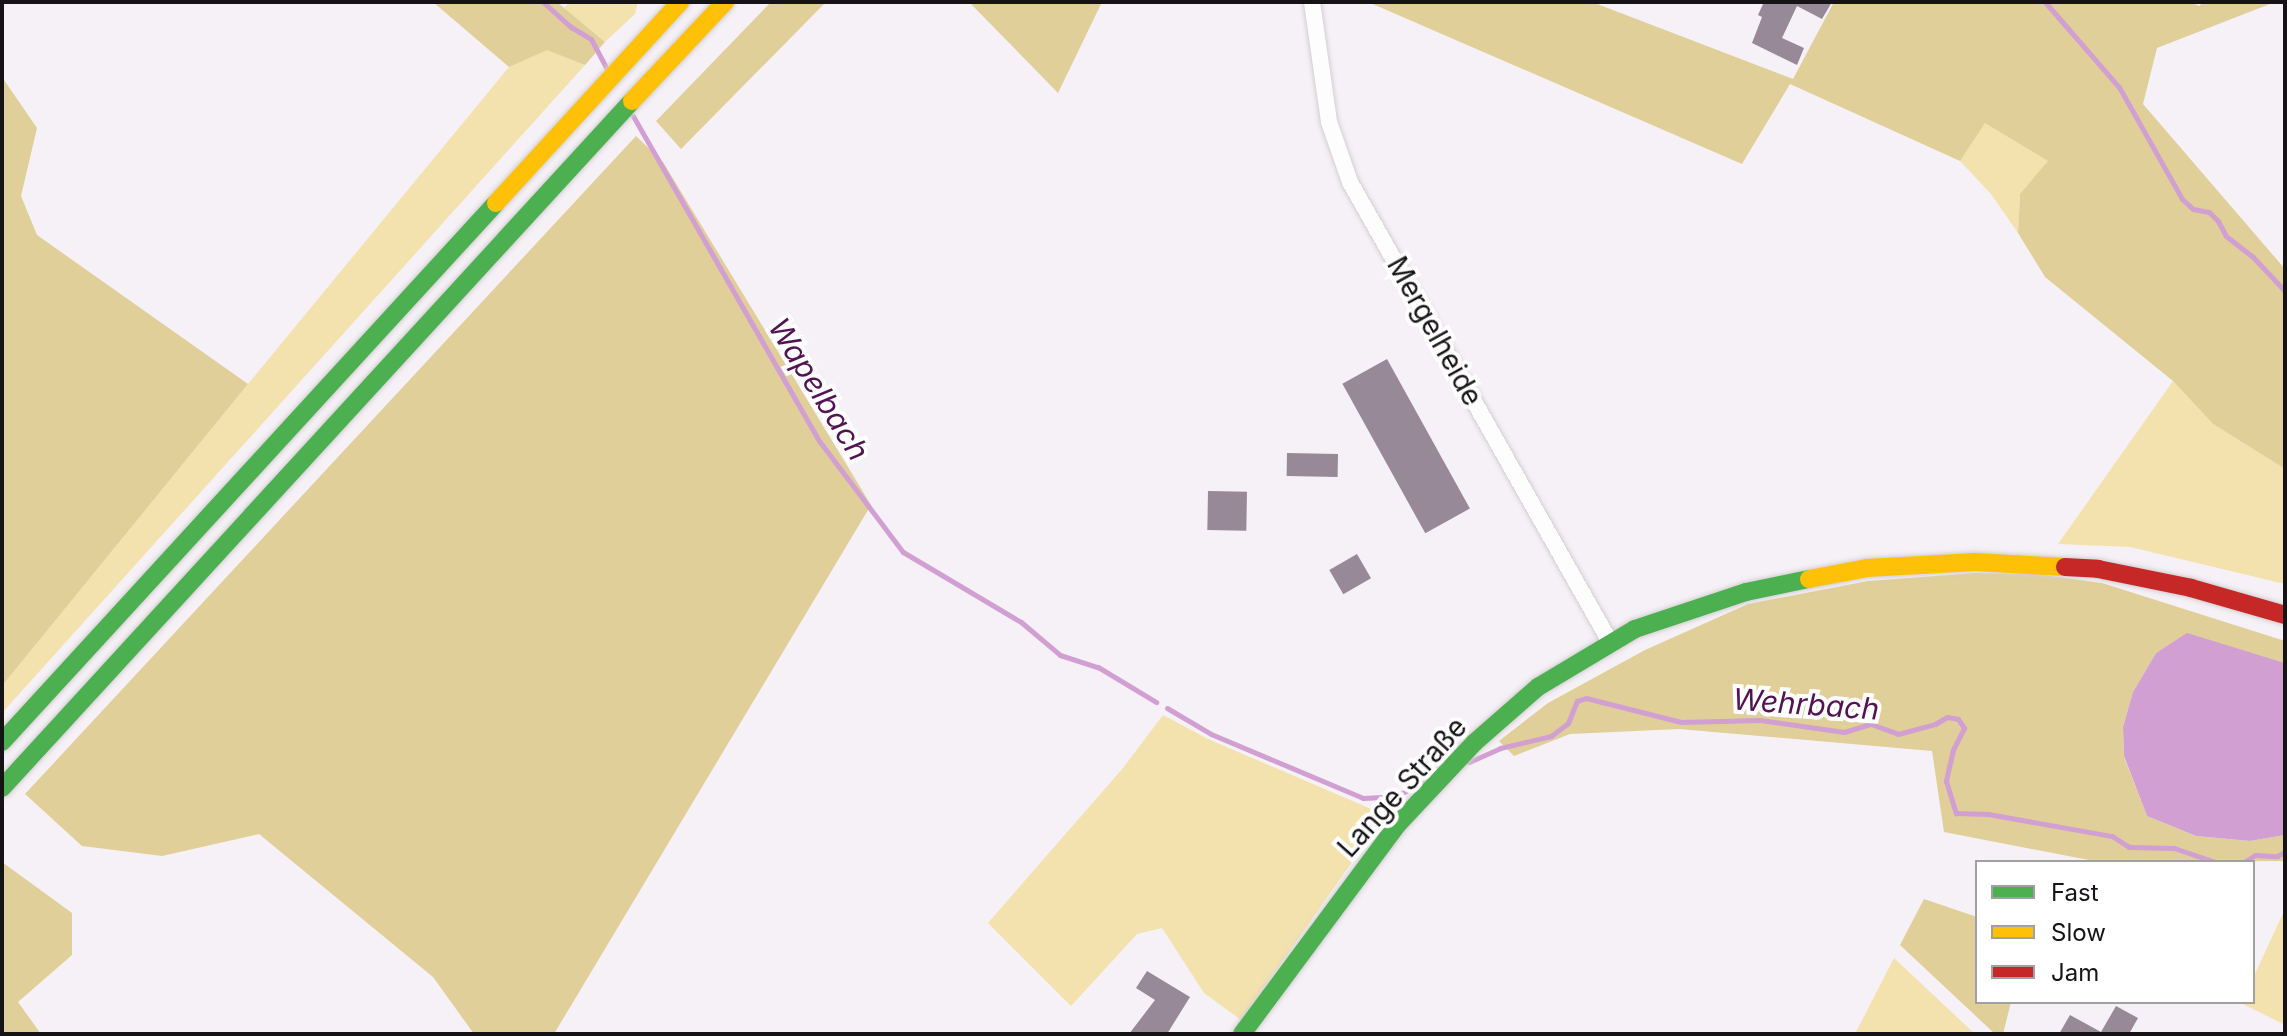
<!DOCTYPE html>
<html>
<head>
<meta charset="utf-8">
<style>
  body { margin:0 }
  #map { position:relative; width:2287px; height:1036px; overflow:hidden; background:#f6f1f6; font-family:Inter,sans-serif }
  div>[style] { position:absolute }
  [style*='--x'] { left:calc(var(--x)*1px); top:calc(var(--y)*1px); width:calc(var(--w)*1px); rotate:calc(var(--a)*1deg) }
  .green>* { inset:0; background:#f3e2ae }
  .forest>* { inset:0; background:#e0cf99 }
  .water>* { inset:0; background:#d19fd1 }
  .stream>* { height:5px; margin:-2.5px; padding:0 2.5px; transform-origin:2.5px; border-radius:2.5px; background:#d19fd1 }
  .building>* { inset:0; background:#978998; transform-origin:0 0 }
  .roads { filter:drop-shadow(0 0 2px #d2cfd2) drop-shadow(0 0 2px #d2cfd2) }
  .street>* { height:16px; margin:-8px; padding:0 8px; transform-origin:8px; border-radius:8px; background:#fefdfe }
  .fast>* { height:18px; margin:-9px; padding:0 9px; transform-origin:9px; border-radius:9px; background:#4caf50 }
  .slow>* { height:18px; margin:-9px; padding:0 9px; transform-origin:9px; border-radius:9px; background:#ffc107 }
  .jam>* { height:18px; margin:-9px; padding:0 9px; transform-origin:9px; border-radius:9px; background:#c62828 }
  span { translate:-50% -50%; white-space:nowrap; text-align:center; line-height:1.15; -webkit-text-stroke:8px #fff; paint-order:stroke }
  .street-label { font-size:28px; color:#161316 }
  .water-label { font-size:30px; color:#521253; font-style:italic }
  .frame { position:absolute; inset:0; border:4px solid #161316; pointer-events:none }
  .legend { position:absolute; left:1975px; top:860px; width:280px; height:144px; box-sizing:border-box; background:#fff; border:2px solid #a2a1a2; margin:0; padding:10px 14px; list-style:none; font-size:24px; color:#161316 }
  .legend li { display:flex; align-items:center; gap:16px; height:40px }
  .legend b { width:40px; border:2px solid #a2a1a2 }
</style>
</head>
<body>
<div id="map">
  <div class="green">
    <div style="clip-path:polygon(570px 2px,638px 2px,635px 14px,605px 42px,564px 8px)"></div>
    <div style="clip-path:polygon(547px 49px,585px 65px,2px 713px,2px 686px,248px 384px,509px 67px)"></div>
    <div style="clip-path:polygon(1985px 122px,2049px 161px,2020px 194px,2018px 233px,1991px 194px,1960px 161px)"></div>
    <div style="clip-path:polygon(2173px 381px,2213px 424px,2285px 469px,2285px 584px,2130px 547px,2058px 544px)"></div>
    <div style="clip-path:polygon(1163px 715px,1208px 739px,1385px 815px,1241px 1020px,1204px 993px,1162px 928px,1137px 934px,1071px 1006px,988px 923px,1123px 768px)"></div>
    <div style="clip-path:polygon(2285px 909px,2285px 1025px,2241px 1003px,2253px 1002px,2253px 978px)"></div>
    <div style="clip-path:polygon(1894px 958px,1975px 1034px,1855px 1034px)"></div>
  </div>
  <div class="forest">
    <div style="clip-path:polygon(433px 2px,557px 2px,605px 42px,585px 65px,547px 50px,509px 67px)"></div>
    <div style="clip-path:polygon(771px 2px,826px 2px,681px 149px,656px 121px)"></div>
    <div style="clip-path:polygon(969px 2px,1102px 2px,1058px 93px)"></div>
    <div style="clip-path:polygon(1368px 2px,1592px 2px,1793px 79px,1834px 2px,2191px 2px,2199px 6px,2204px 2px,2275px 2px,2157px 48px,2143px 104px,2285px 269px,2285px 469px,2213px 424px,2173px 381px,2045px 277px,2018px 233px,2020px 194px,2048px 161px,1985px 123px,1960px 161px,1790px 84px,1742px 164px)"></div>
    <div style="clip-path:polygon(2px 77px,37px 128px,21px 196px,37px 235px,248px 384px,2px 686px)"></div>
    <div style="clip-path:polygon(636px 136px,663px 162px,871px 505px,554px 1034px,474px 1034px,433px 977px,259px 834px,162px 856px,82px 846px,25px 794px)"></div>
    <div style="clip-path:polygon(1976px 573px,2036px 574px,2102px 583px,2285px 641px,2285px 663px,2187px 634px,2156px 653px,2133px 692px,2123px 727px,2124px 757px,2147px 816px,2196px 836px,2250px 841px,2285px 835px,2285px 861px,2099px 862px,1944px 832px,1932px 751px,1679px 729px,1570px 734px,1514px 756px,1499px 741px,1548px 703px,1645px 650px,1748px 604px,1868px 581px)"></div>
    <div style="clip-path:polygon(2px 862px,72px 913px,72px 955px,18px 1002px,41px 1034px,2px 1034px)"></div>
    <div style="clip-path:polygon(1924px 899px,1977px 917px,1977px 1002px,2011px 1002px,2003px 1034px,1995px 1034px,1900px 945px)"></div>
  </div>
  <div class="water">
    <div style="clip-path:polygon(2187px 633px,2285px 663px,2285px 835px,2250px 841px,2196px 836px,2147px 816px,2124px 756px,2123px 727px,2133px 692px,2156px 653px)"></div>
  </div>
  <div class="stream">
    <div style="--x:543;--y:2;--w:38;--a:42"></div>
    <div style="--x:571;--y:27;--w:23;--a:31"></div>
    <div style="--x:591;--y:39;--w:34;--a:62"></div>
    <div style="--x:2045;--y:2;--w:113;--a:49"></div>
    <div style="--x:2119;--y:87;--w:129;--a:60.6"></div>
    <div style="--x:2182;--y:199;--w:15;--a:42"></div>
    <div style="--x:2193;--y:209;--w:16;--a:11"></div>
    <div style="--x:2209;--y:212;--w:13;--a:45"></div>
    <div style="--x:2218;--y:221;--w:17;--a:62"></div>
    <div style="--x:2226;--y:236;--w:33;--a:38"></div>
    <div style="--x:2252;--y:256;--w:48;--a:46.7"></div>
    <div style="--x:633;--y:116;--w:376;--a:60.2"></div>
    <div style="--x:820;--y:442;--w:138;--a:53"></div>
    <div style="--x:903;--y:552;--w:137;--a:30.7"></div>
    <div style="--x:1021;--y:622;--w:51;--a:40.2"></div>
    <div style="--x:1060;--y:655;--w:40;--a:18"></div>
    <div style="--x:1098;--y:667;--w:68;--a:31.1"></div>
    <div style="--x:1167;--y:708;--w:51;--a:30.6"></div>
    <div style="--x:1211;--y:734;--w:165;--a:22.8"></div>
    <div style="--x:1363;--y:798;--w:33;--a:-3"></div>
    <div style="--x:1396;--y:796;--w:30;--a:-26"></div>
    <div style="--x:1469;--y:762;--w:34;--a:-24"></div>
    <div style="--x:1500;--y:748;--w:52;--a:-13.2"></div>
    <div style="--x:1551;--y:736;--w:21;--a:-37"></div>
    <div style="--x:1568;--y:723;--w:24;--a:-68"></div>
    <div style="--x:1577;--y:701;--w:9;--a:-18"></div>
    <div style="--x:1586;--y:698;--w:98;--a:14.2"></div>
    <div style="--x:1681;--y:722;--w:79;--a:-1.5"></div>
    <div style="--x:1760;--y:720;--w:85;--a:8.1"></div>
    <div style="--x:1844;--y:732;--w:28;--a:-17"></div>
    <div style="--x:1871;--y:724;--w:29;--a:20"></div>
    <div style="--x:1898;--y:734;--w:38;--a:-15"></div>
    <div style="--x:1935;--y:724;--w:14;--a:-30"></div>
    <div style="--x:1947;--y:717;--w:11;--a:10"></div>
    <div style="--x:1958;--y:719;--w:11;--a:56"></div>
    <div style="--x:1964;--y:728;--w:25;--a:117"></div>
    <div style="--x:1953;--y:750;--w:32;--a:103"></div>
    <div style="--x:1946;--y:781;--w:34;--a:73"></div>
    <div style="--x:1956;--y:813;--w:32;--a:2"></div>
    <div style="--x:1988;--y:814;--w:126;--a:10.1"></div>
    <div style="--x:2112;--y:836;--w:20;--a:33"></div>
    <div style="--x:2129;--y:847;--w:45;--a:1.3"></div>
    <div style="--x:2174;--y:848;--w:43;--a:18.9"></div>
    <div style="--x:2244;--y:862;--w:13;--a:-32"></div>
    <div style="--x:2255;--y:855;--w:22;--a:3"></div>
    <div style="--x:2277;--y:856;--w:9;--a:-27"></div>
  </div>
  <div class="building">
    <div style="clip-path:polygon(1764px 2px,1832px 2px,1822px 19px,1797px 6px,1782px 38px,1804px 48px,1797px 65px,1752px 43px,1762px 17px,1758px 15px)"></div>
    <div style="left:1387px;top:359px;width:171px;height:51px;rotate:61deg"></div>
    <div style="left:1287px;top:453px;width:51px;height:23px;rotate:1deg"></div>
    <div style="left:1208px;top:491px;width:39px;height:39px;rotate:1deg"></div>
    <div style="left:1357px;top:554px;width:28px;height:32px;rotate:60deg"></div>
    <div style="clip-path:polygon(1147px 971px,1190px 997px,1167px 1034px,1129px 1034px,1155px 1000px,1136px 988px)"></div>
    <div style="clip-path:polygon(2116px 1006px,2138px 1018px,2129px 1034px,2059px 1034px,2070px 1015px,2101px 1032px)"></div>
  </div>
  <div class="roads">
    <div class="street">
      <div style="--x:1312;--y:2;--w:121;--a:81.9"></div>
      <div style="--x:1329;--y:122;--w:64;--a:70.7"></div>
      <div style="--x:1350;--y:182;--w:528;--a:60.52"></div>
    </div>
    <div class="fast">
      <div style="--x:2;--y:742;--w:731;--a:-47.49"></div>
      <div style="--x:2;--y:788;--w:932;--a:-47.48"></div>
      <div style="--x:1242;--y:1034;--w:262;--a:-53.4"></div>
      <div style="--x:1398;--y:824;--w:111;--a:-46.8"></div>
      <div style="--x:1474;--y:743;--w:85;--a:-41.2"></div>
      <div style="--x:1538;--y:687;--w:113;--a:-30.9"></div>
      <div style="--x:1635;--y:629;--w:117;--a:-18.4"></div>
      <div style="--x:1746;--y:592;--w:64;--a:-11.7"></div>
    </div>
    <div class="slow">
      <div style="--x:632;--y:101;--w:136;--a:-46.8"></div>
      <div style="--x:496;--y:203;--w:273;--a:-47.5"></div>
      <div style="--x:1809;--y:579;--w:59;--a:-10.7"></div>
      <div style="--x:1867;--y:568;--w:108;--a:-3.2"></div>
      <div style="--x:1975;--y:562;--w:90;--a:3.2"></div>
    </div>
    <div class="jam">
      <div style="--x:2065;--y:567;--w:33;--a:3"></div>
      <div style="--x:2098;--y:569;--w:95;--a:11.5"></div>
      <div style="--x:2191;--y:588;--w:98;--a:16"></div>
    </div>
  </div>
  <div class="street-label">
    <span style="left:1435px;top:331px;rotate:61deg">Mergelheide</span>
    <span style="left:1402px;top:787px;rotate:-48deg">Lange Straße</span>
  </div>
  <div class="water-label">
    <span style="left:819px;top:389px;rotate:58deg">Wapelbach</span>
    <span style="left:1806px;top:704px;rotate:4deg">Wehrbach</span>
  </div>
  <div class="frame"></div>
  <ul class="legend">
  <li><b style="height:10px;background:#4caf50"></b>Fast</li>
  <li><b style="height:10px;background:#ffc107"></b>Slow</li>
  <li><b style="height:10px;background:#c62828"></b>Jam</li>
  </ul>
</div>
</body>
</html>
